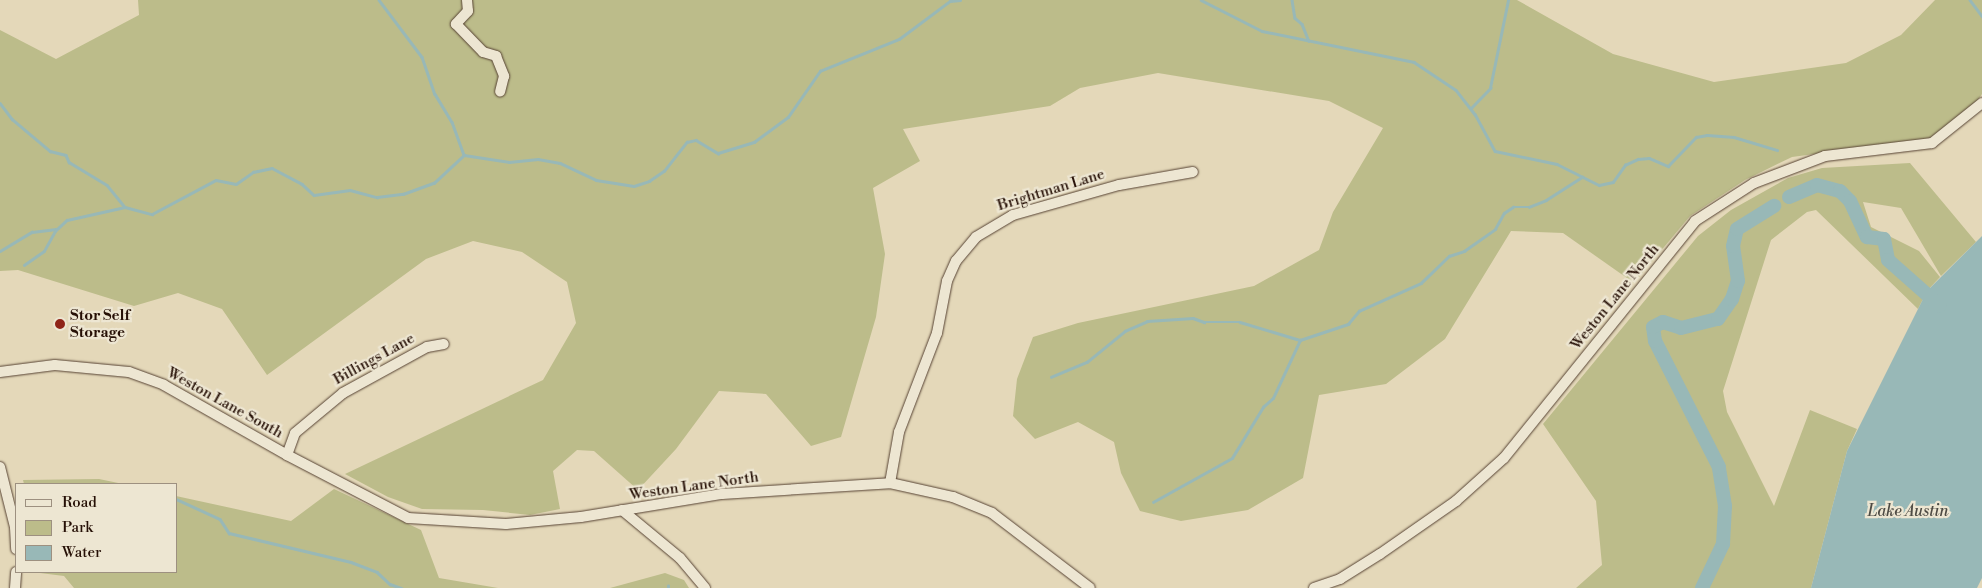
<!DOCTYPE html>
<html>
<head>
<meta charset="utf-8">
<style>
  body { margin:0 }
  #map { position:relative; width:1982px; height:588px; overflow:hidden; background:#e4d8b9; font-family:"Libre Bodoni",serif }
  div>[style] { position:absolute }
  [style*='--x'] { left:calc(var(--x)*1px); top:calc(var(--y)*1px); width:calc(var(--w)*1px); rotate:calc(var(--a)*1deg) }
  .green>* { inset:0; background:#bcbc8a }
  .water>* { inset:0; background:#98b8b7 }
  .stream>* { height:2.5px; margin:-1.25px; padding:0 1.25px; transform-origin:1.25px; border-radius:1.25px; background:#98b8b7 }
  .river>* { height:14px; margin:-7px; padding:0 7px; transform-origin:7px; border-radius:7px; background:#98b8b7 }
  .roads { filter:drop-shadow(0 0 1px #564233) drop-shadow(0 0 1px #564233) }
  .minor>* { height:10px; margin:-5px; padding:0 5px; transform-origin:5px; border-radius:5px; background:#ede6d2 }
  .dots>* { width:14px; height:14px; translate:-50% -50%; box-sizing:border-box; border:2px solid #ede6d2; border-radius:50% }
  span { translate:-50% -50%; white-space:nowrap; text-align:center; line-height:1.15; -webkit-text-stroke:4.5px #ede6d2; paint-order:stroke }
  .street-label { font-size:15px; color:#261006 }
  .poi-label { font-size:15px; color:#261006; font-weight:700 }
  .left { translate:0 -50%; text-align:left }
  .water-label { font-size:16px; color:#4e4b44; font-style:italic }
  .legend { position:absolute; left:15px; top:483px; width:162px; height:90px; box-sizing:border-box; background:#ede6d2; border:1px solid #9d9080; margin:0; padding:6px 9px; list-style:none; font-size:15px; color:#261006 }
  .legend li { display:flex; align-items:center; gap:10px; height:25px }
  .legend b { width:25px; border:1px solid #9d9080 }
</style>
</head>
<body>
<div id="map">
  <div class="green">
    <div style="clip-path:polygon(138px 0,1517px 0,1613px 54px,1714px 82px,1846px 63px,1901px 35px,1935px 0,1982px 0,1982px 94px,1975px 104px,1932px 138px,1792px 157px,1745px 180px,1690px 216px,1634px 283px,1563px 233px,1511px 231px,1445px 339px,1386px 384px,1319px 395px,1303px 478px,1248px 510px,1181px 521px,1140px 511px,1121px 473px,1114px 442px,1078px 422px,1035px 439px,1013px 416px,1017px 379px,1033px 337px,1078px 323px,1254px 286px,1319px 250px,1333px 212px,1383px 128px,1329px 101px,1158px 73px,1080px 88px,1050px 106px,903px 129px,920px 161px,873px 188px,885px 254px,876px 317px,841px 437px,811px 446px,766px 394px,719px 391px,676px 449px,638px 490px,594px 451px,577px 450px,553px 471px,560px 509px,530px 515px,483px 510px,422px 509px,388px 497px,345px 474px,543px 380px,576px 323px,567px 282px,522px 252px,473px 241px,426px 259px,267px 375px,222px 309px,178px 293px,134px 306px,18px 270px,0 271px,0 30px,56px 59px,139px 15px)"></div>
    <div style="clip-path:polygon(1910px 163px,1976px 242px,1941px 276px,1901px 208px,1863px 202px,1871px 227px,1919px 251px,1940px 277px,1927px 291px,1918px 309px,1816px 210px,1807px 212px,1771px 240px,1723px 391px,1727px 412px,1774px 506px,1810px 410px,1857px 429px,1847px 451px,1811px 588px,1576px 588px,1602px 565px,1596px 501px,1543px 424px,1698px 236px,1731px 210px,1788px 178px,1822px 168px)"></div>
    <div style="clip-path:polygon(99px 479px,123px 484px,24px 484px,23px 480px)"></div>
    <div style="clip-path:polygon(334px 489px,421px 530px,439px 578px,498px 588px,74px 588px,64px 576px,32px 572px,176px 572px,176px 496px,291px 521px)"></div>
    <div style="clip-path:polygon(665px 573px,684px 580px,689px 588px,610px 588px)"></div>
  </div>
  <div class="water">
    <div style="clip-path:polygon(1982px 236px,1982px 578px,1977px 588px,1811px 588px,1847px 451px,1927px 291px)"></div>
  </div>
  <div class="stream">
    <div style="--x:379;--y:0;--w:71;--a:53"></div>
    <div style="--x:422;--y:57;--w:39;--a:71"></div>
    <div style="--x:435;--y:94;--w:33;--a:59"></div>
    <div style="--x:452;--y:122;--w:35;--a:70"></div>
    <div style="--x:464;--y:155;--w:46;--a:8.8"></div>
    <div style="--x:509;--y:162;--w:29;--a:-6"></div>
    <div style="--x:538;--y:159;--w:22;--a:10"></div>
    <div style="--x:560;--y:163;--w:40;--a:25"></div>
    <div style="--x:596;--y:180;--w:38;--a:9"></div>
    <div style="--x:634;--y:186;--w:16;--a:-18"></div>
    <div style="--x:649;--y:181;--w:18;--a:-34"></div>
    <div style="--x:664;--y:171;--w:37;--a:-52"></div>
    <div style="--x:687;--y:142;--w:9;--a:-13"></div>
    <div style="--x:696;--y:140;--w:26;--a:31"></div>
    <div style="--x:718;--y:153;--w:38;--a:-17"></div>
    <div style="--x:754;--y:142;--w:42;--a:-36.3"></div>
    <div style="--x:788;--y:117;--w:56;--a:-55.2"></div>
    <div style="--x:820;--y:71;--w:85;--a:-22.1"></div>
    <div style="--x:899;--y:39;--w:64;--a:-36.7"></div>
    <div style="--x:950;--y:1;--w:10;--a:-6"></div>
    <div style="--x:1201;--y:0;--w:68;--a:26.9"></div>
    <div style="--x:1262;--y:31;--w:155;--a:11.5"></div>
    <div style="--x:1414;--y:62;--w:50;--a:33.7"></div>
    <div style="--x:1456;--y:90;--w:31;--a:52"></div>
    <div style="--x:1475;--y:114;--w:42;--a:61.6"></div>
    <div style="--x:1495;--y:151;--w:63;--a:11.8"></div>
    <div style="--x:1557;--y:164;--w:47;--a:26.6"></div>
    <div style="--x:1599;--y:185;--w:14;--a:-12"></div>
    <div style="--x:1613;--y:182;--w:21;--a:-55"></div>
    <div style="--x:1625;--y:165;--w:14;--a:-25"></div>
    <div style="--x:1638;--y:159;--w:11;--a:-5"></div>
    <div style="--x:1649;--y:158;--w:21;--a:23"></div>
    <div style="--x:1668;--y:166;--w:40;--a:-46"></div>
    <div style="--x:1696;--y:137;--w:11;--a:-10"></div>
    <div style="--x:1707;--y:135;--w:27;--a:4"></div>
    <div style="--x:1734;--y:137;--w:45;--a:16.8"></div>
    <div style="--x:1292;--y:0;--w:18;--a:81"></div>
    <div style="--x:1295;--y:18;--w:9;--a:41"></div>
    <div style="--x:1302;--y:24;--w:18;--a:68"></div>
    <div style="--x:1970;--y:0;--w:20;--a:53"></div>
    <div style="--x:0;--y:103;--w:20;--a:53"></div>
    <div style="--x:12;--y:119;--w:50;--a:40.1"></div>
    <div style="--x:50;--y:151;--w:16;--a:14"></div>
    <div style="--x:66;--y:155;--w:8;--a:67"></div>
    <div style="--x:69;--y:162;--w:44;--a:31.2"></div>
    <div style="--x:107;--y:185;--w:28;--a:51"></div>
    <div style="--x:125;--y:207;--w:28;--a:15"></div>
    <div style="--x:152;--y:214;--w:72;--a:-28"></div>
    <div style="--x:216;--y:180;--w:20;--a:11"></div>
    <div style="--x:236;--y:184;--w:21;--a:-35"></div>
    <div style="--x:253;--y:172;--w:19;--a:-12"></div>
    <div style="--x:272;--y:168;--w:34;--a:28"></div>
    <div style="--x:302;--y:184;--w:16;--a:43"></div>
    <div style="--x:314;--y:195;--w:36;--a:-8"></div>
    <div style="--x:350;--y:190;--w:28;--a:15"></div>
    <div style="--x:377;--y:197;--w:26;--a:-7"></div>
    <div style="--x:403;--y:194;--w:33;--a:-20"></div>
    <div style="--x:434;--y:183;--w:41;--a:-43"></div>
    <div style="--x:1471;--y:108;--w:28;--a:-46"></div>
    <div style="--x:1490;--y:88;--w:90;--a:-78.4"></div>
    <div style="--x:0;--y:251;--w:37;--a:-31"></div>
    <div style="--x:32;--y:232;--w:24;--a:-7"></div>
    <div style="--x:24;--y:265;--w:24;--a:-35"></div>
    <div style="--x:44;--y:251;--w:23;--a:-61"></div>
    <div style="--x:55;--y:231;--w:16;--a:-43"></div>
    <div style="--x:67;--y:220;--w:59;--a:-12.6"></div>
    <div style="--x:1051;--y:377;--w:39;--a:-23"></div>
    <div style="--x:1087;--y:362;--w:49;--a:-39.2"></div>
    <div style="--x:1125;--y:331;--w:24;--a:-24"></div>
    <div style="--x:1147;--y:321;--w:46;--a:-3.7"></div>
    <div style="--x:1193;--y:318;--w:12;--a:20"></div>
    <div style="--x:1204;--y:322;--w:36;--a:0"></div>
    <div style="--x:1240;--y:322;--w:63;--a:16.7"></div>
    <div style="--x:176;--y:499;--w:48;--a:24.4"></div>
    <div style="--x:220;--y:519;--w:17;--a:57"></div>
    <div style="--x:229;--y:533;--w:125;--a:13.4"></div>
    <div style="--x:351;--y:562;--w:28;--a:21"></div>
    <div style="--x:377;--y:572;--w:18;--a:43"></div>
    <div style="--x:390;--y:584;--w:12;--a:20"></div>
    <div style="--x:1153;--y:502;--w:90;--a:-29.1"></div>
    <div style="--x:1232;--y:458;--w:60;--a:-58.7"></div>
    <div style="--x:1263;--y:407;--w:13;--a:-42"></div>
    <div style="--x:1273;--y:398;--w:64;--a:-65"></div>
    <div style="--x:1300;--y:340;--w:51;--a:-18.4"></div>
    <div style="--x:1348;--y:324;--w:17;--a:-50"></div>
    <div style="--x:1359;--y:311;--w:68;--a:-24.3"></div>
    <div style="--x:1421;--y:283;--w:39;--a:-44"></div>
    <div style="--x:1449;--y:256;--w:16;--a:-18"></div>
    <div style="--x:1464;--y:251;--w:38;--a:-35"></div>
    <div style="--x:1495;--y:229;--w:18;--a:-61"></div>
    <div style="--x:1504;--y:213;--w:11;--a:-34"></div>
    <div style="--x:1513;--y:207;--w:16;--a:0"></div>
    <div style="--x:1529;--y:207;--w:18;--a:-22"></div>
    <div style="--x:1546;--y:200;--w:43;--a:-32.6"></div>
    <div style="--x:668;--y:588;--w:2;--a:-90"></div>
  </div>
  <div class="river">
    <div style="--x:1789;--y:197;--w:30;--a:-23"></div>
    <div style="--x:1817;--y:185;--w:24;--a:15"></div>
    <div style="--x:1840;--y:191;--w:14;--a:45"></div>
    <div style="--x:1850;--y:201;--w:40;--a:65"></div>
    <div style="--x:1867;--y:237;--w:17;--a:7"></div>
    <div style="--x:1884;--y:239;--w:21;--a:79"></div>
    <div style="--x:1888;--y:260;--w:69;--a:41.5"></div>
    <div style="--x:1702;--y:588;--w:49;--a:-64.5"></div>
    <div style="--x:1723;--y:544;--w:38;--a:-87"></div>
    <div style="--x:1725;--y:506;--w:39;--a:-99"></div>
    <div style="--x:1719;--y:467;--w:141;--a:-116.9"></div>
    <div style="--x:1655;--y:341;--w:14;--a:-98"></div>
    <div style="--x:1653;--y:327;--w:11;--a:-27"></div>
    <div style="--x:1663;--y:322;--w:19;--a:18"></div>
    <div style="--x:1681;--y:328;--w:38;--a:-14"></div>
    <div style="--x:1718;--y:319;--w:24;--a:-55"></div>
    <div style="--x:1732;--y:299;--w:19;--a:-72"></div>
    <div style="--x:1738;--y:281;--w:35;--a:-98"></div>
    <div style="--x:1733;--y:246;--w:17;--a:-77"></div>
    <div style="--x:1737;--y:229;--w:44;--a:-31.9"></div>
  </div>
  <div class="roads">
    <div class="minor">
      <div style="--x:467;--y:0;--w:11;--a:85"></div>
      <div style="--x:468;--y:11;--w:18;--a:133"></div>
      <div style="--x:456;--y:24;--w:39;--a:46"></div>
      <div style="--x:483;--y:52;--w:14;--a:17"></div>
      <div style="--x:496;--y:56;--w:22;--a:68"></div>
      <div style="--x:504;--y:76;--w:16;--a:104"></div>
      <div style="--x:0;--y:372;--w:55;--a:-7.3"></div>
      <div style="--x:55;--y:365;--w:74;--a:5.4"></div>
      <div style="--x:129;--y:372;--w:37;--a:20"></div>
      <div style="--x:164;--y:385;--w:142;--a:29.6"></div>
      <div style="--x:287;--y:455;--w:136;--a:27.5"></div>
      <div style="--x:408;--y:518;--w:98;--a:3.5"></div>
      <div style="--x:506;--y:524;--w:75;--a:-5.3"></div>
      <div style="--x:581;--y:517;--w:143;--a:-9.3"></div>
      <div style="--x:722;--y:494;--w:168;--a:-3.7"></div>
      <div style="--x:890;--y:483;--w:65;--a:12.5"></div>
      <div style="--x:953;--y:497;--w:42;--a:22.3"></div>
      <div style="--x:992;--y:513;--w:123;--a:37.4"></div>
      <div style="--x:287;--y:455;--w:23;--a:-70"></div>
      <div style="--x:295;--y:433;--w:62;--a:-39.8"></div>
      <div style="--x:343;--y:393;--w:96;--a:-28.7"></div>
      <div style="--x:427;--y:347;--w:17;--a:-10"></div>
      <div style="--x:0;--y:467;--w:62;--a:76"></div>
      <div style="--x:15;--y:527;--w:22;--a:87"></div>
      <div style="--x:890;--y:483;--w:52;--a:-80"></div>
      <div style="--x:899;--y:432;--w:106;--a:-69"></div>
      <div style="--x:937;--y:333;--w:53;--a:-79.1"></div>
      <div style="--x:947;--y:281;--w:22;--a:-66"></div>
      <div style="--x:956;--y:261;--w:31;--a:-50"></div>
      <div style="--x:976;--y:237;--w:43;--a:-30.7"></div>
      <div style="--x:1013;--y:215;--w:110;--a:-15.8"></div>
      <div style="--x:1119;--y:185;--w:75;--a:-10"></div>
      <div style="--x:622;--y:510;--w:75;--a:39.6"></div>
      <div style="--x:680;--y:558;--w:39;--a:50"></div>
      <div style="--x:15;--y:588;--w:16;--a:-86"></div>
      <div style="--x:1314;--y:588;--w:28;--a:-19"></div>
      <div style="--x:1340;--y:579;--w:47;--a:-32"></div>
      <div style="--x:1380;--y:554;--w:93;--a:-34.9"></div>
      <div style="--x:1456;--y:501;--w:64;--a:-41.9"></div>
      <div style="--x:1504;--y:458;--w:304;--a:-51.1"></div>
      <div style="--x:1695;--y:221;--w:70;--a:-32.8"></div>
      <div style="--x:1754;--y:183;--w:76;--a:-20.8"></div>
      <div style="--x:1825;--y:156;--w:108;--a:-6.9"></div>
      <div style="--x:1932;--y:143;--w:64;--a:-38.7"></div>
    </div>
  </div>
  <div class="dots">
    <div style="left:60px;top:324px;background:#8f2418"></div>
  </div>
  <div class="street-label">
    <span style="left:1051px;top:190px;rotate:-17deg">Brightman Lane</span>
    <span style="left:1615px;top:297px;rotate:-51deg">Weston Lane North</span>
    <span style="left:374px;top:359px;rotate:-29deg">Billings Lane</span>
    <span style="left:225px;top:403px;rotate:29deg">Weston Lane South</span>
    <span style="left:694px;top:486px;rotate:-8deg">Weston Lane North</span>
  </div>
  <div class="poi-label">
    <span class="left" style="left:70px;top:324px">Stor Self<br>Storage</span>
  </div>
  <div class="water-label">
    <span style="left:1908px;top:511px">Lake Austin</span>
  </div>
  <ul class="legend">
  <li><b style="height:6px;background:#ede6d2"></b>Road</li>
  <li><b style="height:14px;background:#bcbc8a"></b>Park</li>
  <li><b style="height:14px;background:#98b8b7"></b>Water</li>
  </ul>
</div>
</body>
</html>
